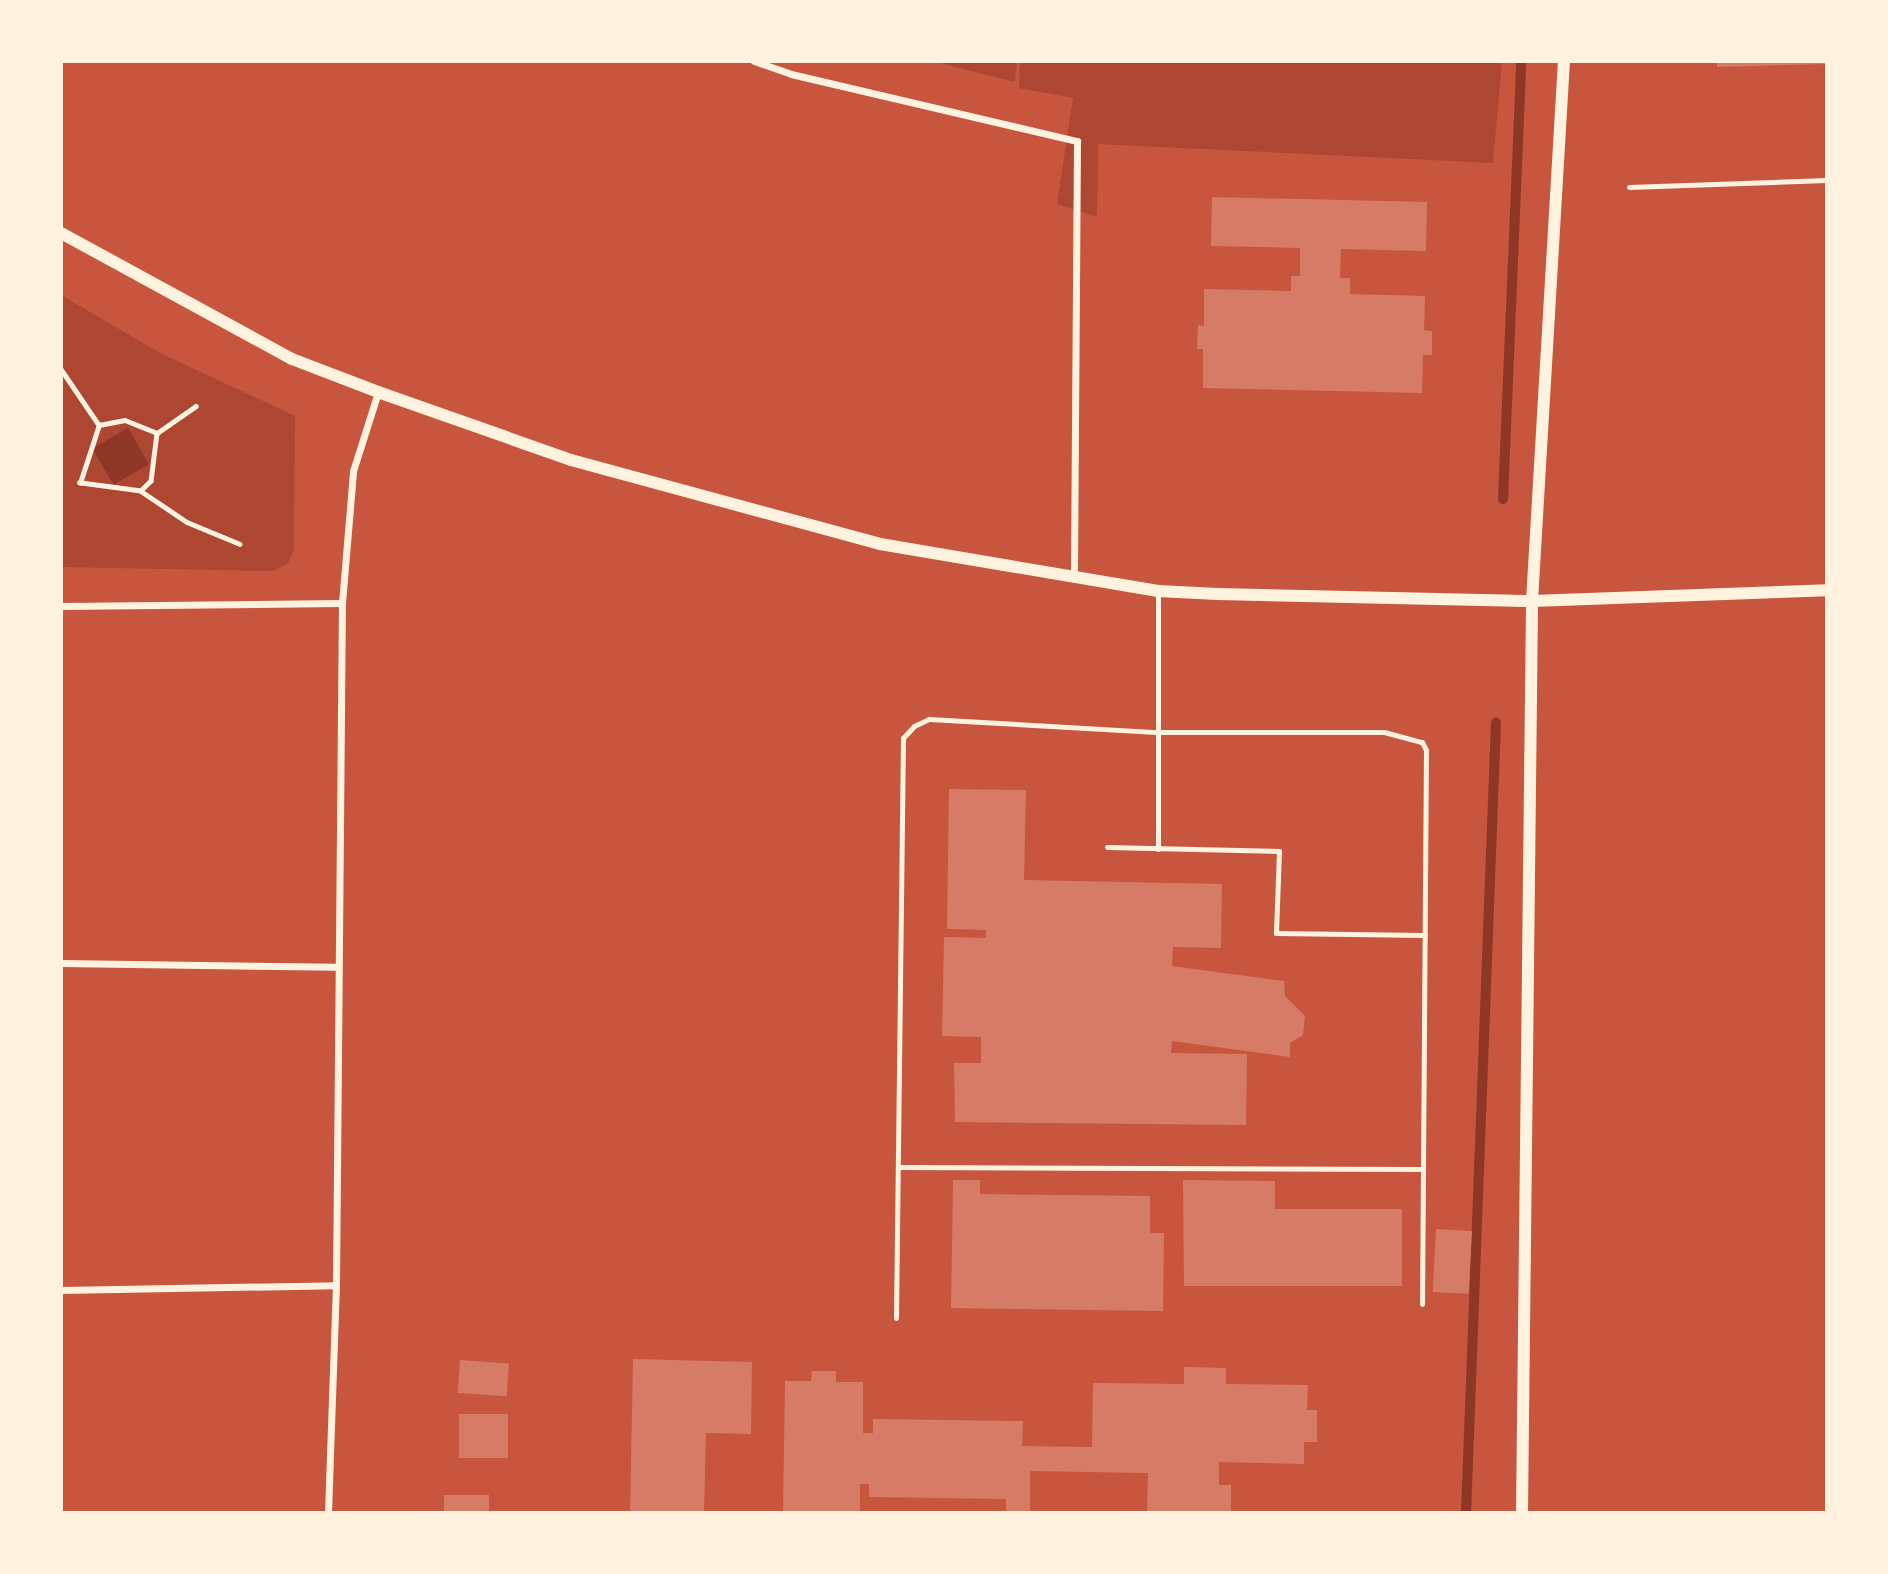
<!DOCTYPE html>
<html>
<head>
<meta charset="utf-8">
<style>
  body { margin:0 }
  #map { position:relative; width:1888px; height:1574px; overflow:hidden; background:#c8553d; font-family:Merriweather,serif }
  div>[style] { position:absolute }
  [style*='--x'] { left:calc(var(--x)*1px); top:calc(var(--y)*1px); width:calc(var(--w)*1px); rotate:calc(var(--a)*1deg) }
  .green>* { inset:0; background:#ae4732 }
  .water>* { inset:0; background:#8f3625; transform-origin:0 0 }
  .stream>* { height:10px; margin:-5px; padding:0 5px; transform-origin:5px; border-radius:5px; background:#8f3625 }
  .building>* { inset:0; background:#d67c66; transform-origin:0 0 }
  .path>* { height:4.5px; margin:-2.25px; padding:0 2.25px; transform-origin:2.25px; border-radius:2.25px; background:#fff3e0 }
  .service>* { height:5px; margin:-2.5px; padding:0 2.5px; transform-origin:2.5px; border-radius:2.5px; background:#fff3e0 }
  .minor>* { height:7px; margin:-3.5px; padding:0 3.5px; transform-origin:3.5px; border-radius:3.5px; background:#fff3e0 }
  .tertiary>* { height:12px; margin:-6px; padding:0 6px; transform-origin:6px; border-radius:6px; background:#fff3e0 }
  span { translate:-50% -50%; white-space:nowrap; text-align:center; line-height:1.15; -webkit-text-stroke:5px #fff3e0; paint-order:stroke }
  .frame { position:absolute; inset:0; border:63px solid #fff3e0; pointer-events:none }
</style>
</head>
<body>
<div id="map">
  <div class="green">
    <div style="clip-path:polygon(933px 61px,1017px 61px,1015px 82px,955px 67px)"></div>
    <div style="clip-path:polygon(1020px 61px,1502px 61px,1493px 163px,1098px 144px,1097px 217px,1057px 204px,1073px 98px,1019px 88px)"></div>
    <div style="clip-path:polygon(61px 295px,160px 353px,295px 416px,294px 550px,288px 563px,274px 571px,61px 567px)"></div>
  </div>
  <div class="water">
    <div style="left:128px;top:428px;width:42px;height:41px;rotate:60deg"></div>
  </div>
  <div class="stream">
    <div style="--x:1503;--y:499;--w:438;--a:-87.6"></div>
    <div style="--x:1466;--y:1513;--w:791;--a:-87.83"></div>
  </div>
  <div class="building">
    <div style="clip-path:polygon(1717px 61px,1827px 61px,1827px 64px,1717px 67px)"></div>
    <div style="clip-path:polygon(1212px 197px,1427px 202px,1426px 251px,1341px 249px,1340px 278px,1350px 278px,1350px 294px,1425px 296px,1424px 330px,1432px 331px,1432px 355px,1423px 355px,1422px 393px,1203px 388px,1203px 349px,1197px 349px,1198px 325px,1204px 326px,1204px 289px,1291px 291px,1291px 276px,1300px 276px,1300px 248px,1211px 246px)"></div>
    <div style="clip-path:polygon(949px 789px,1026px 790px,1024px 880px,1222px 884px,1221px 948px,1173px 947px,1172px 966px,1284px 981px,1285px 996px,1305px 1016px,1303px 1035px,1290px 1043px,1290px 1057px,1172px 1041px,1171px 1053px,1247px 1054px,1246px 1125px,955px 1122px,954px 1063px,981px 1063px,981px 1037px,942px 1036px,944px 937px,986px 938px,986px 930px,947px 929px)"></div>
    <div style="clip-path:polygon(953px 1180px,980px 1180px,980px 1194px,1150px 1196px,1150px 1233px,1164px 1233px,1163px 1311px,951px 1308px)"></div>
    <div style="clip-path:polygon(1183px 1180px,1275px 1181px,1275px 1209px,1402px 1209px,1402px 1286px,1184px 1286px)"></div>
    <div style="left:1436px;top:1229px;width:36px;height:63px;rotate:3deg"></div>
    <div style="clip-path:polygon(633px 1359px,752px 1362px,751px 1434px,706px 1433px,704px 1513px,630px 1513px)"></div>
    <div style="left:460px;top:1360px;width:49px;height:33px;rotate:4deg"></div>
    <div style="clip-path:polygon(1184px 1367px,1226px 1368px,1226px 1384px,1308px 1385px,1307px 1410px,1317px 1410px,1317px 1442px,1304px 1442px,1304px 1464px,1219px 1462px,1219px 1485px,1231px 1485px,1231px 1513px,1147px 1513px,1148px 1473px,1030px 1471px,1030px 1513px,1006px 1513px,1006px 1499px,869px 1497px,869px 1484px,860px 1484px,860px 1513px,783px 1513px,785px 1381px,811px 1381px,812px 1371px,836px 1371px,836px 1382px,863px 1382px,863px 1433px,873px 1433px,873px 1419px,1023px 1421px,1022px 1446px,1092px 1447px,1093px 1383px,1184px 1384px)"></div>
    <div style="left:459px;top:1414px;width:49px;height:44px"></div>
    <div style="left:444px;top:1495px;width:45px;height:18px"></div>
  </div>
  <div class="path">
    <div style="--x:61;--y:369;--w:68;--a:55.8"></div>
    <div style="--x:125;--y:420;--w:35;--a:22"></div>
    <div style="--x:157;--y:433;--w:48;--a:97.1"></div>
    <div style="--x:151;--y:481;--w:14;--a:135"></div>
    <div style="--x:141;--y:491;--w:62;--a:-172.5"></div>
    <div style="--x:80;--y:483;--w:61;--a:-71.9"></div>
    <div style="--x:99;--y:425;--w:26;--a:-11"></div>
    <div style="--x:157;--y:433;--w:47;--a:-34.7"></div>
    <div style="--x:141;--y:491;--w:55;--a:34"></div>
    <div style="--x:187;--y:522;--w:57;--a:22.5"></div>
  </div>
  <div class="service">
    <div style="--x:1629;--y:187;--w:198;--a:-2"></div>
    <div style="--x:1158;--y:591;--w:258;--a:90"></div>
    <div style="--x:1107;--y:847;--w:172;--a:1.3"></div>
    <div style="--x:1279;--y:851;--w:82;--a:92.1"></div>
    <div style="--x:1276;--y:933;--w:149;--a:0.8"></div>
    <div style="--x:898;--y:1167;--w:524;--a:0.22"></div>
    <div style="--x:896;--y:1318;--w:580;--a:-89.31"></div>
    <div style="--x:903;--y:738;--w:16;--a:-47"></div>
    <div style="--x:914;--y:726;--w:17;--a:-25"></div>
    <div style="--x:929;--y:719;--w:228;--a:3.3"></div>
    <div style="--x:1157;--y:732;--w:227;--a:0"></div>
    <div style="--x:1384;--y:732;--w:39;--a:15"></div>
    <div style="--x:1422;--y:742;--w:9;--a:63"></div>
    <div style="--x:1426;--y:750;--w:554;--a:90.41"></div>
  </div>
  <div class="minor">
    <div style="--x:754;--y:61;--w:39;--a:19"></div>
    <div style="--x:791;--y:74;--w:294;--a:13.2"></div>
    <div style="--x:1077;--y:141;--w:437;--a:90.4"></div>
    <div style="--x:61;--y:606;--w:281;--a:-0.6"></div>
    <div style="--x:61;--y:963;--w:275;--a:0.8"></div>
    <div style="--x:61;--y:1290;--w:275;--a:-1"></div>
    <div style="--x:328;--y:1513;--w:228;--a:-88"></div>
    <div style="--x:336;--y:1285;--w:682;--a:-89.5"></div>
    <div style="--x:342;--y:603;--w:132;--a:-85.2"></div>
    <div style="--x:353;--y:471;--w:83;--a:-72.4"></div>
  </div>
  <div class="tertiary">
    <div style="--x:61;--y:233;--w:263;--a:28.6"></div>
    <div style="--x:292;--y:359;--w:92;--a:21"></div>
    <div style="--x:378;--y:392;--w:205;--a:19.4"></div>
    <div style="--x:571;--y:460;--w:320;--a:15.2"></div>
    <div style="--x:880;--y:544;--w:282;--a:9.6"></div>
    <div style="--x:1158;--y:591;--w:60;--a:2.9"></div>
    <div style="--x:1218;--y:594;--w:314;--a:1.3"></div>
    <div style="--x:1532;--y:601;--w:295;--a:-2.1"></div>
    <div style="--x:1522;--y:1513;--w:912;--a:-89.37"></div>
    <div style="--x:1532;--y:601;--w:541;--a:-86.61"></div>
  </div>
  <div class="frame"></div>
</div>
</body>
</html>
